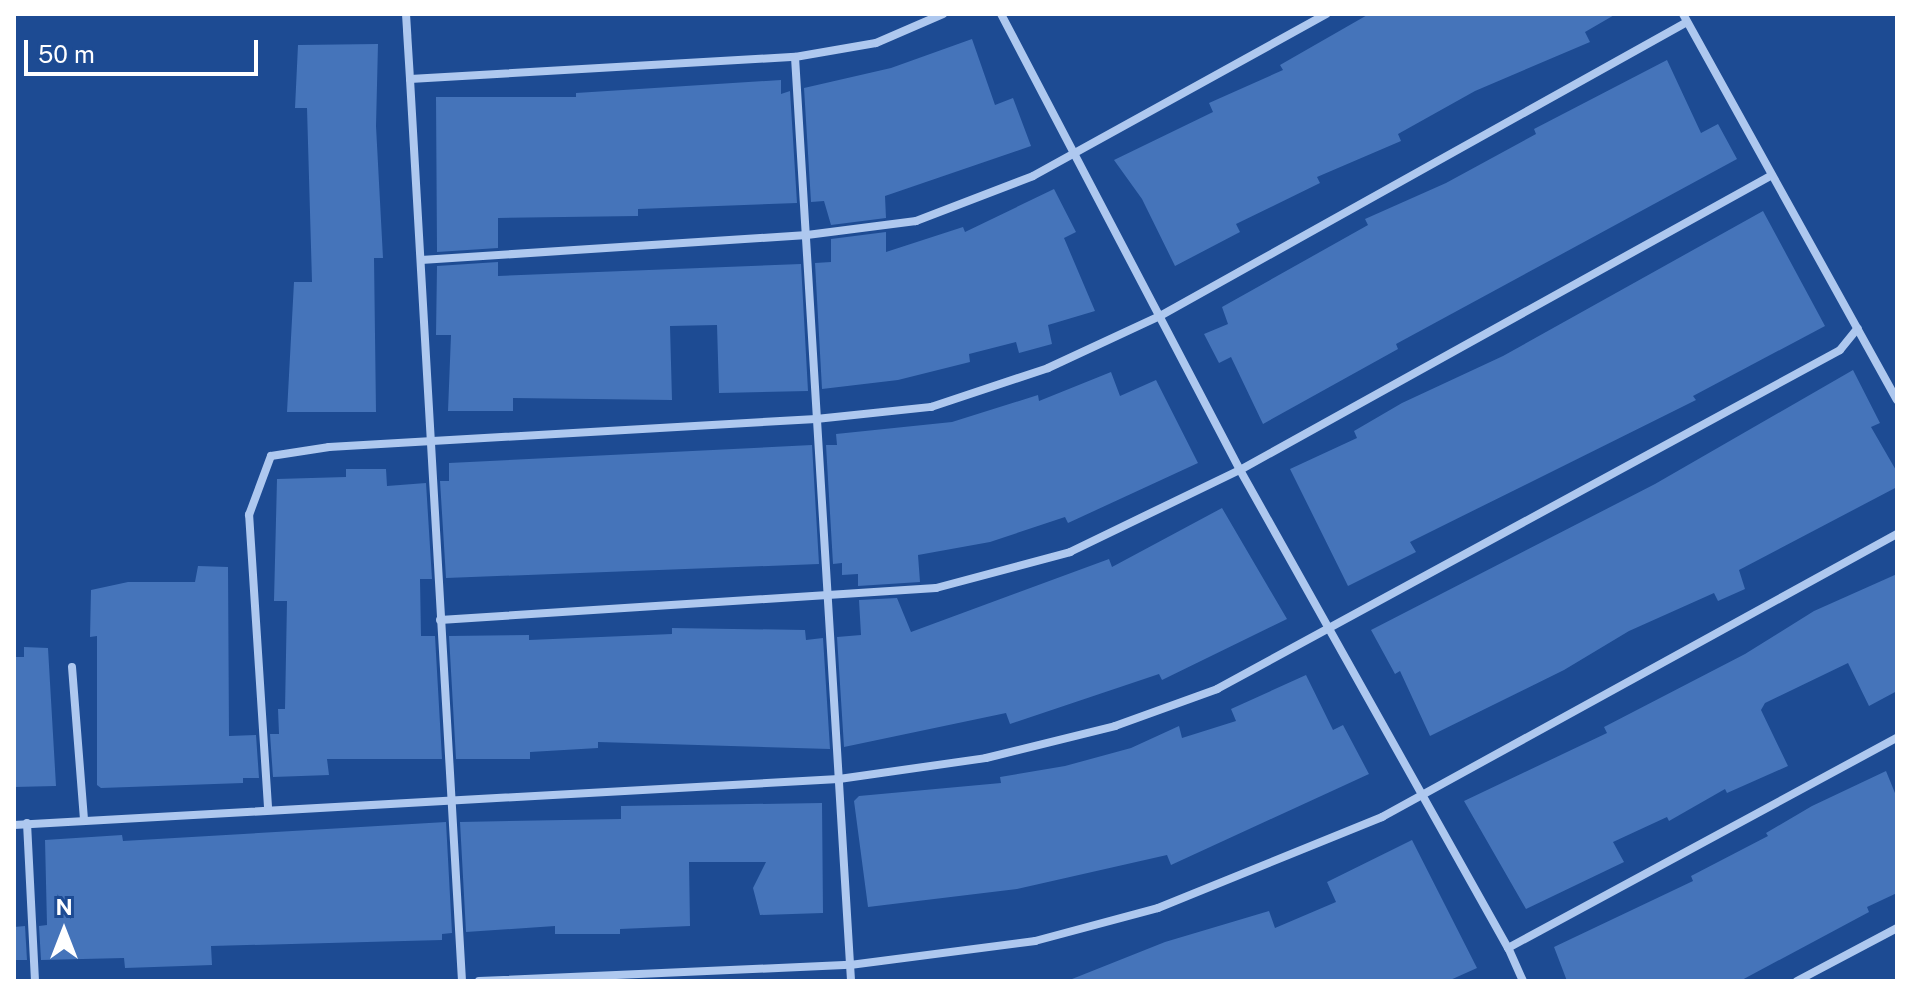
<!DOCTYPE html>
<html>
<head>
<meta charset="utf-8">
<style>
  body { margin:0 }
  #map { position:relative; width:1911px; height:995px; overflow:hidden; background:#1d4b93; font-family:"Public Sans",sans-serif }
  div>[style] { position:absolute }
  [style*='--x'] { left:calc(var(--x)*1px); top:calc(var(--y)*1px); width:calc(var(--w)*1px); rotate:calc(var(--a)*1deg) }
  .building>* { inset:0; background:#4574ba }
  .minor>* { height:8px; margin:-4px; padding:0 4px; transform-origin:4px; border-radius:4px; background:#aec8ef }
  span { translate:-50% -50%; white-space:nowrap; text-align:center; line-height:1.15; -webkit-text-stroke:6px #1d4b93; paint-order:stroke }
  .frame { position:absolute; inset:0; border:16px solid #fff; pointer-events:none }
  .north { position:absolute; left:24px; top:891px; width:80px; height:80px; -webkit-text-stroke:6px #1d4b93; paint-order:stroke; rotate:0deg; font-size:22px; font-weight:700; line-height:32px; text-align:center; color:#fff }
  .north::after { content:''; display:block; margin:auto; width:28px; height:36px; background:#fff; clip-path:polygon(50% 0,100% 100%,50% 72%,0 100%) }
  .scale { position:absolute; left:24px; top:40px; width:234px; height:36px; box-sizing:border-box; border:4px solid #fff; border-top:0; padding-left:10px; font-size:24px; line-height:28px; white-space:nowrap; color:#fff; -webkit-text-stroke:6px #1d4b93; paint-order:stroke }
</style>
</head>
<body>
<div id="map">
  <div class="building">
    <div style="clip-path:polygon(1369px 14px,1616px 14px,1585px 32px,1590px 42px,1475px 91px,1398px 134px,1401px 141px,1317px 177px,1320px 183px,1236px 224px,1240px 232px,1175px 266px,1142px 199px,1114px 160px,1213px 112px,1209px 103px,1283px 70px,1280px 65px)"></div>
    <div style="clip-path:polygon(972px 39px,995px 105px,1013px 98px,1031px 146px,885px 196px,886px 218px,831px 225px,824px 201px,811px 202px,804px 88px,891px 68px)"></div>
    <div style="clip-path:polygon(378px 44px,376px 126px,383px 258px,374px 258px,376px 412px,287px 412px,294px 282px,312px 282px,307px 108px,295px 108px,298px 45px)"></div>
    <div style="clip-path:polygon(1667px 60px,1701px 133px,1718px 124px,1737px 159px,1396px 344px,1398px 349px,1263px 424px,1231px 357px,1219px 363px,1204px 334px,1228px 324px,1222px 307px,1368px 225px,1365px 219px,1446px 183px,1536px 134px,1534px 129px)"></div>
    <div style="clip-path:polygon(781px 80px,781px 94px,790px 91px,797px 203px,638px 209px,638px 216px,498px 218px,498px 248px,437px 252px,436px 97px,576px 97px,576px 93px)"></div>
    <div style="clip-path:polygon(1054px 189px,1076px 232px,1064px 238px,1095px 311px,1048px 325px,1052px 344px,1019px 353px,1016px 342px,969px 354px,970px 362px,898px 380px,822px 389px,815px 263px,831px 262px,831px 239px,886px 232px,886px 252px,963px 227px,965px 232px)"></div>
    <div style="clip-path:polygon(1763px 211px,1825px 326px,1693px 396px,1696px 400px,1410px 542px,1416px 552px,1348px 586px,1290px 469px,1357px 438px,1354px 431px,1402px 403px,1503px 356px)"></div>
    <div style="clip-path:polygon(498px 262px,498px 276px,801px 264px,808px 391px,719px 393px,717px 325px,670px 326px,672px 400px,513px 398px,513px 411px,448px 411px,451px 335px,436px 335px,437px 266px)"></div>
    <div style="clip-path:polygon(1853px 370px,1880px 423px,1871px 427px,1897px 472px,1897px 487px,1739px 570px,1745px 589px,1718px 601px,1714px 593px,1629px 631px,1564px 670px,1430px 736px,1400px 671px,1395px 674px,1371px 630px,1655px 484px)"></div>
    <div style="clip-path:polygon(1111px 372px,1120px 396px,1156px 380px,1198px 463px,1068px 523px,1065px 517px,990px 542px,918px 555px,920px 582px,858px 586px,858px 574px,842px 575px,842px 563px,833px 564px,826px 445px,837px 445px,836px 434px,952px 422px,1038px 395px,1039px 401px)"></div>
    <div style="clip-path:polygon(812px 445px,819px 564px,446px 578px,440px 481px,449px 481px,449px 463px)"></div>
    <div style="clip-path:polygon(346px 469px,386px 469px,387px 486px,426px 483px,432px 579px,420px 579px,421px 636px,435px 636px,442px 759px,327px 759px,329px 775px,273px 777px,270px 734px,279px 734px,278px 709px,285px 709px,287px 601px,274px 601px,277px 479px,346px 477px)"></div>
    <div style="clip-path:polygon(1222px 508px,1287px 619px,1162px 680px,1159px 674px,1010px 724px,1006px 713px,844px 747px,837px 637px,861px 635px,859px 600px,897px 598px,911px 632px,1109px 559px,1112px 567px)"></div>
    <div style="clip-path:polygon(198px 566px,228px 567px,229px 736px,256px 735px,259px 778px,243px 778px,243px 783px,101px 788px,97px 785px,97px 636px,90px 637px,91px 590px,128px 582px,195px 582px)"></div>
    <div style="clip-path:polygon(1897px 574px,1897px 691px,1869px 706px,1848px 663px,1765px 703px,1761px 710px,1788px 766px,1727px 793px,1725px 789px,1669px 821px,1667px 817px,1613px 842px,1624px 862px,1526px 909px,1464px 801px,1607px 733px,1604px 727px,1745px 654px,1814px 611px)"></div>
    <div style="clip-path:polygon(672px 628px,805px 630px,806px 640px,823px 638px,830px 749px,598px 742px,598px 748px,530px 752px,530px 759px,456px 759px,449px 636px,529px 635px,529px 640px,672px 634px)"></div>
    <div style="clip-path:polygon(24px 647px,48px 648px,56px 786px,14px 787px,14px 657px,24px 657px)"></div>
    <div style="clip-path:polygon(1306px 675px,1333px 730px,1343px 725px,1369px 774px,1171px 865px,1167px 855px,1017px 889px,868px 907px,854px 801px,859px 796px,1001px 783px,1000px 777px,1065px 766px,1131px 748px,1179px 726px,1182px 738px,1236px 721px,1231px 709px)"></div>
    <div style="clip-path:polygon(1886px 771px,1897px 798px,1897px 893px,1867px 907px,1869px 912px,1740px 981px,1567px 981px,1554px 947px,1693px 881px,1691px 876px,1768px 836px,1766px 833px,1812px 806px)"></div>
    <div style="clip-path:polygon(822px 803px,823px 913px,760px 915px,753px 888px,766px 862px,689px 862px,690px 926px,620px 929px,620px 934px,555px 934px,555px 926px,466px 932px,460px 822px,621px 819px,621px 806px)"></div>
    <div style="clip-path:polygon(446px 822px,452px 933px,442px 934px,442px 940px,211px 946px,212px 965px,125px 968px,124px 958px,41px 960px,39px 926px,47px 925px,45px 840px,122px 835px,123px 841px)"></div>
    <div style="clip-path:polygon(1412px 840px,1477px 968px,1448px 981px,1067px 981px,1165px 942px,1269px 911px,1275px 928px,1336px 902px,1327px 882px)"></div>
    <div style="clip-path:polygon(25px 926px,27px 960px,14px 960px,14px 927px)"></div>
  </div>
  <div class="minor">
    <div style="--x:406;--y:14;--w:65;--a:86.5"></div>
    <div style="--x:1001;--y:14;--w:515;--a:62.34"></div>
    <div style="--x:1240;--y:470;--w:548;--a:60.72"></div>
    <div style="--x:1683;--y:14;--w:441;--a:61"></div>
    <div style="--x:795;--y:57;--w:926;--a:86.53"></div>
    <div style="--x:421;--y:260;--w:387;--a:-3.7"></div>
    <div style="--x:807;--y:235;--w:110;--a:-7.3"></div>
    <div style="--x:916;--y:221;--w:125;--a:-21"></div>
    <div style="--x:1033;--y:176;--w:335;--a:-28.9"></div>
    <div style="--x:440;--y:620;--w:497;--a:-3.7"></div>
    <div style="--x:936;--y:588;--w:139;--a:-15"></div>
    <div style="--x:1070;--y:552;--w:189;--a:-25.8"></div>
    <div style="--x:1240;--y:470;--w:608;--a:-29.01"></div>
    <div style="--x:72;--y:667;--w:153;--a:85.5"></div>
    <div style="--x:268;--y:807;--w:293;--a:-93.7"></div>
    <div style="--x:249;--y:515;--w:63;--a:-69.6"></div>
    <div style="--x:271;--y:456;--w:59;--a:-8.8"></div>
    <div style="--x:329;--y:447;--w:488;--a:-3.3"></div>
    <div style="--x:816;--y:419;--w:116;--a:-6"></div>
    <div style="--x:931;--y:407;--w:123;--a:-18.4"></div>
    <div style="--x:1048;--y:368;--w:123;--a:-24.9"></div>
    <div style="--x:1160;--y:316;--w:603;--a:-29.16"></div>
    <div style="--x:27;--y:823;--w:158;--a:87.1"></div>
    <div style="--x:14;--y:825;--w:826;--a:-3.19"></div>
    <div style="--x:839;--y:779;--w:148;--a:-8.1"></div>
    <div style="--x:986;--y:758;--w:133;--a:-13.9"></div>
    <div style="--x:1115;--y:726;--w:109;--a:-19.9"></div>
    <div style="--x:1217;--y:689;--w:709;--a:-28.55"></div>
    <div style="--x:1840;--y:350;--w:28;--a:-51"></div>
    <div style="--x:462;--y:981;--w:903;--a:-93.3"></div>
    <div style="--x:410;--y:79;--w:386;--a:-3.3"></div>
    <div style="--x:795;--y:57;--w:82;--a:-9.8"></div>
    <div style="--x:876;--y:43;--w:73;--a:-23.4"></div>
    <div style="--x:479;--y:981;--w:371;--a:-2.5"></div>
    <div style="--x:850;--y:965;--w:187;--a:-7.4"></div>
    <div style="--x:1035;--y:941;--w:127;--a:-15"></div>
    <div style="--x:1158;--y:908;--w:242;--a:-22.1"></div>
    <div style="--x:1382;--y:817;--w:588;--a:-28.79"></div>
    <div style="--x:1523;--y:981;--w:36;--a:-114"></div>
    <div style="--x:1508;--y:948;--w:442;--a:-28.4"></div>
    <div style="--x:1797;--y:981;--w:113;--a:-27.9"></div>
  </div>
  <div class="frame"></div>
  <div class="north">N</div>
  <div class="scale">50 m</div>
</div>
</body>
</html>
